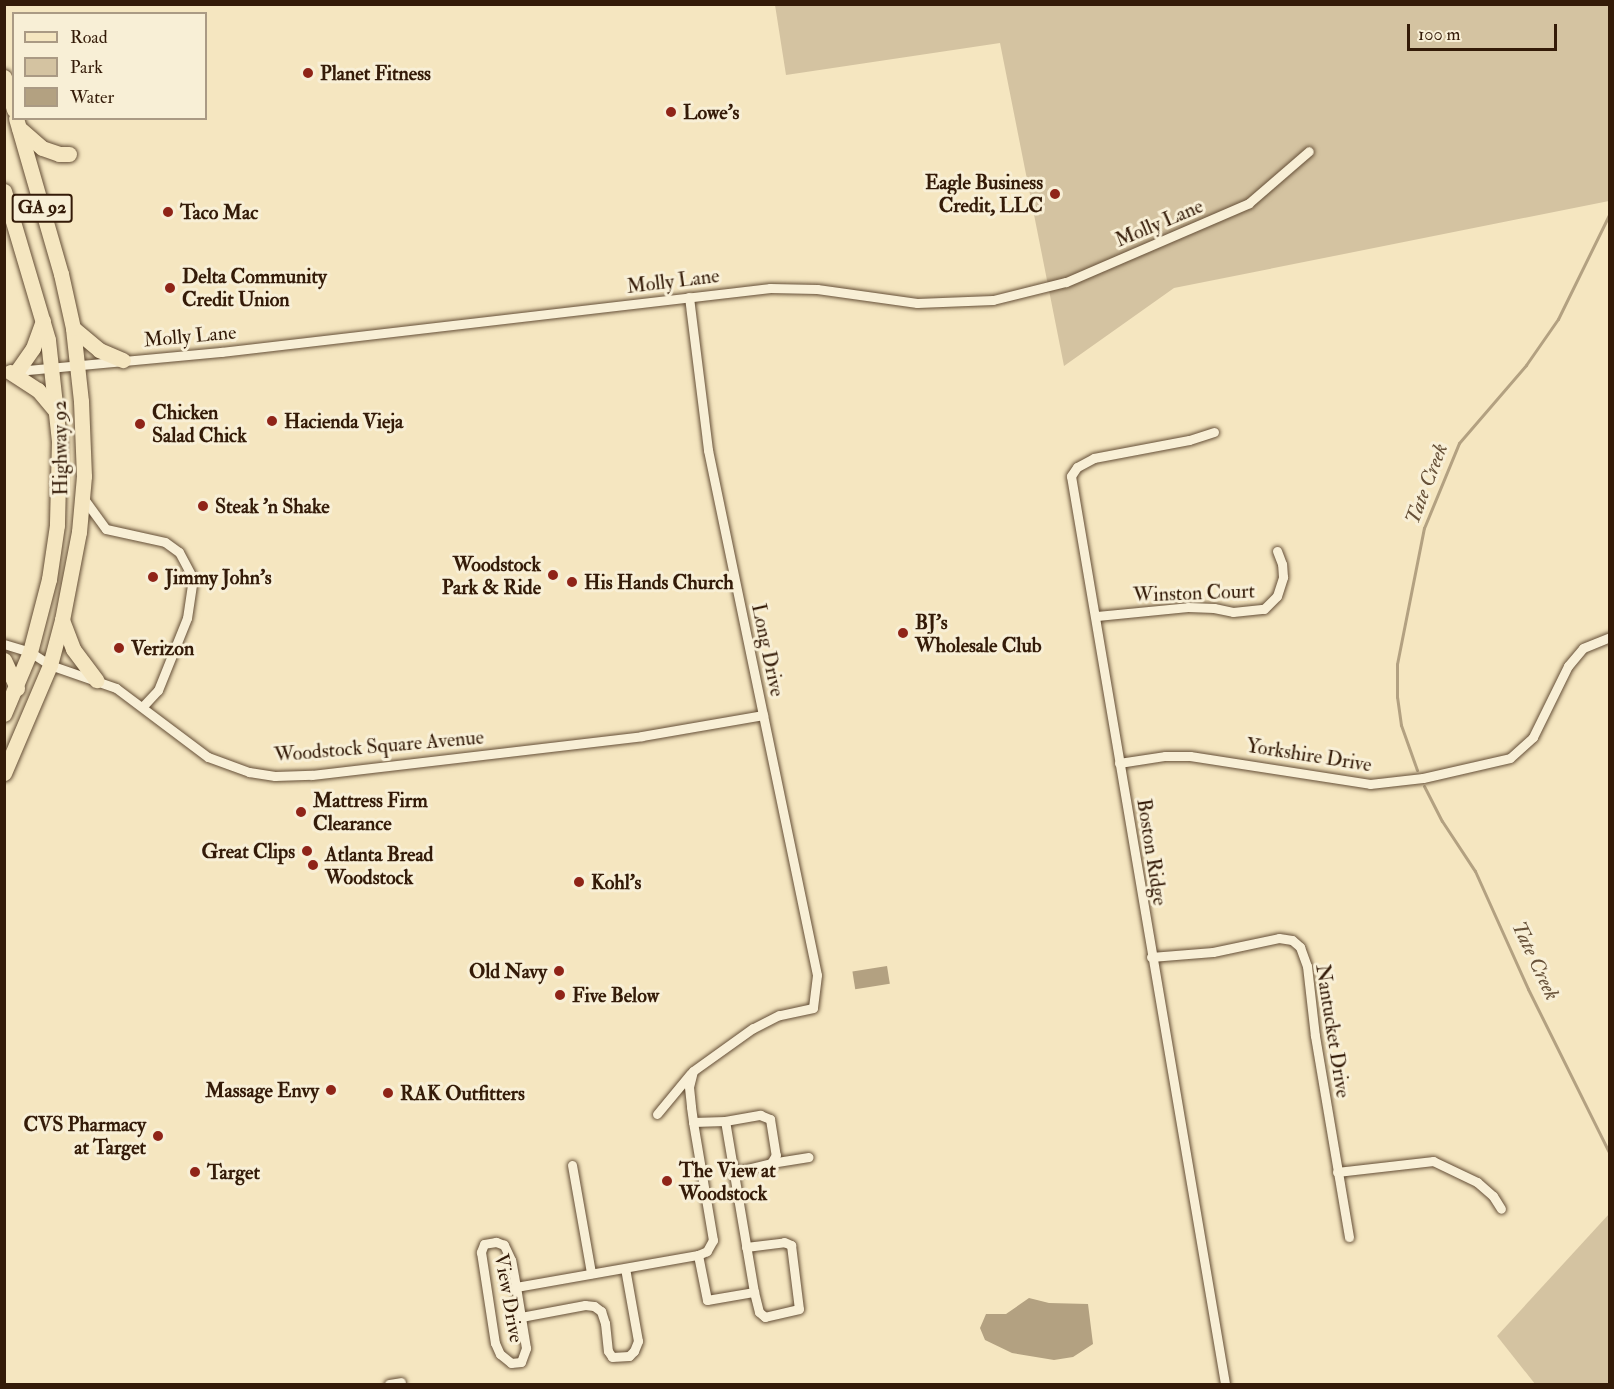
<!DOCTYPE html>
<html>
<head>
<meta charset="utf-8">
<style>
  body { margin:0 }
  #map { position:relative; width:1614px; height:1389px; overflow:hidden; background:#f5e6c0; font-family:"IM FELL Double Pica",serif }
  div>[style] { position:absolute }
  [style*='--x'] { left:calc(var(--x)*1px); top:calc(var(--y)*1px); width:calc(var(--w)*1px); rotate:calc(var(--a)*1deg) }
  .green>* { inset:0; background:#d4c3a1 }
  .water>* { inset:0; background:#b3a181; transform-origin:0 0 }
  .stream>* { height:3px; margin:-1.5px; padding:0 1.5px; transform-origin:1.5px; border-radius:1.5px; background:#b3a181 }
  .roads { filter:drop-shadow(0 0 2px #644e36) drop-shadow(0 0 2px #644e36) }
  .minor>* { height:9px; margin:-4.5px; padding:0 4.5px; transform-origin:4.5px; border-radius:4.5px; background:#f8efd6 }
  .primary>* { height:15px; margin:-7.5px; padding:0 7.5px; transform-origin:7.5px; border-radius:7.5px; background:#f5e6c0 }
  .dots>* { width:16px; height:16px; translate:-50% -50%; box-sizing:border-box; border:3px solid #f8efd6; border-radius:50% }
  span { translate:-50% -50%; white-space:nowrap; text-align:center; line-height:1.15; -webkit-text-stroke:6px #f8efd6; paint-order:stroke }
  .shield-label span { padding:2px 4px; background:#f8efd6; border:2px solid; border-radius:4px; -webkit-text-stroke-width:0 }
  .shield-label { font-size:18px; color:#341b08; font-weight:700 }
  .poi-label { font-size:20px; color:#341b08; font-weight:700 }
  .left { translate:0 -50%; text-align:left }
  .right { translate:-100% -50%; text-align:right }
  .street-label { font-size:20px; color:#341b08 }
  .water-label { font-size:21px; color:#675138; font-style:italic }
  .frame { position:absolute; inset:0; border:6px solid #341b08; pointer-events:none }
  .legend { position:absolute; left:12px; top:12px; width:195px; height:108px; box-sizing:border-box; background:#f8efd6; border:2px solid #aa9a84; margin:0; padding:8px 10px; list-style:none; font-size:18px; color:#341b08 }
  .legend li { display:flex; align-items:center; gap:12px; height:30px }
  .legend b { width:30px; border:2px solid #aa9a84 }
  .scale { position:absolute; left:1407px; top:24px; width:150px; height:27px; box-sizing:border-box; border:3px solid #341b08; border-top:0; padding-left:8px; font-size:18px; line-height:21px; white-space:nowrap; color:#341b08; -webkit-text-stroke:4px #f8efd6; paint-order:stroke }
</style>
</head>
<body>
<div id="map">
  <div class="green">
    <div style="clip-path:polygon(775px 5px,1609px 5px,1609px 201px,1174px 288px,1064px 366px,1000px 43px,786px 75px)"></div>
    <div style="clip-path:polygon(1609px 1214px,1609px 1384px,1535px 1384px,1497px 1336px)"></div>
  </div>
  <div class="water">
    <div style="left:887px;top:966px;width:18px;height:35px;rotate:81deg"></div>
    <div style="clip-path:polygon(1029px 1298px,1049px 1303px,1088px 1304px,1093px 1344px,1073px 1357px,1054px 1360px,1012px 1353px,985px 1340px,980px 1328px,986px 1314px,1006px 1314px)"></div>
  </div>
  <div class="stream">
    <div style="--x:1417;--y:770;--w:48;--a:-109.6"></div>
    <div style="--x:1401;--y:725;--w:28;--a:-98"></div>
    <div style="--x:1397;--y:697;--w:33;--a:-90"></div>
    <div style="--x:1397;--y:664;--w:139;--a:-78.8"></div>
    <div style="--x:1424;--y:528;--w:92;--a:-67.6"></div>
    <div style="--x:1459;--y:443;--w:103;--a:-49.3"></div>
    <div style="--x:1526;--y:365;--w:56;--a:-55.2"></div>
    <div style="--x:1558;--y:319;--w:118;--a:-63.9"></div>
    <div style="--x:1424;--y:786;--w:39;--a:63"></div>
    <div style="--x:1442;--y:821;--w:60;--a:56.6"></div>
    <div style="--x:1475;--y:871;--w:129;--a:65.8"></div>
    <div style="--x:1528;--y:989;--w:184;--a:63.6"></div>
  </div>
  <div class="roads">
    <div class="minor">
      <div style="--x:689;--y:297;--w:154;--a:82.9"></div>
      <div style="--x:708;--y:450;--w:536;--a:78.27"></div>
      <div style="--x:817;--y:975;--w:33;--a:97"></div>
      <div style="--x:813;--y:1008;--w:35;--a:168"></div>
      <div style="--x:779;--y:1015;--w:29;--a:153"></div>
      <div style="--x:753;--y:1028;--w:74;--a:144.4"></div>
      <div style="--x:693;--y:1071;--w:16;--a:104"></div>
      <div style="--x:689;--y:1087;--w:20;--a:84"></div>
      <div style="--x:691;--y:1107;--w:15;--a:82"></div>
      <div style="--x:693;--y:1122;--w:120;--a:80.4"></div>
      <div style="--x:713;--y:1240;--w:13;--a:119"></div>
      <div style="--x:707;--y:1251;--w:10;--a:156"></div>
      <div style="--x:698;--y:1255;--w:46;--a:78.7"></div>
      <div style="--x:707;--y:1300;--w:48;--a:-9.7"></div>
      <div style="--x:754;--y:1292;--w:173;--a:-99.6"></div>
      <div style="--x:725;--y:1121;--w:32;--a:178"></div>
      <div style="--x:16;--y:371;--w:206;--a:-5.3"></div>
      <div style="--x:221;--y:352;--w:553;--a:-6.65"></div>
      <div style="--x:770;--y:288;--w:47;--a:1.2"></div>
      <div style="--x:817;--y:289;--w:101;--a:8"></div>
      <div style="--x:917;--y:303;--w:76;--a:-2.3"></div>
      <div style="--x:993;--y:300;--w:75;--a:-13.9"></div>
      <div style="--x:1066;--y:282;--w:199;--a:-23.3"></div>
      <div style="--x:1249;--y:203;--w:79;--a:-40.9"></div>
      <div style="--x:1214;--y:432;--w:26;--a:162"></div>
      <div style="--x:1189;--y:440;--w:97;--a:169.3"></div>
      <div style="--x:1094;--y:458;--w:19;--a:152"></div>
      <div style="--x:1077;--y:467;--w:11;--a:124"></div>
      <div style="--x:1071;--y:476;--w:921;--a:80.37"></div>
      <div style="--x:84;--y:499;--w:37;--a:54"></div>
      <div style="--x:106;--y:529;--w:60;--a:12.4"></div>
      <div style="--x:165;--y:542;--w:17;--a:36"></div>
      <div style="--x:179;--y:552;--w:30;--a:62"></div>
      <div style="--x:193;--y:578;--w:40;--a:98.5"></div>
      <div style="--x:187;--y:618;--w:78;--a:111.9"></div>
      <div style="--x:158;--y:690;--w:22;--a:133"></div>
      <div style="--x:1097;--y:616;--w:91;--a:-5.6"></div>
      <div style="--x:1188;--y:607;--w:26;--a:2"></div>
      <div style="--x:1214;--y:608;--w:19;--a:12"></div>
      <div style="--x:1233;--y:612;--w:31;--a:-6"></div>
      <div style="--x:1264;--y:609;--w:18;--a:-45"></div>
      <div style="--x:1277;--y:596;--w:20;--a:-72"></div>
      <div style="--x:1283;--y:577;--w:13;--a:-94"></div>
      <div style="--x:1282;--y:564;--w:14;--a:-111"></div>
      <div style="--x:4;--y:644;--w:27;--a:17"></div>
      <div style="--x:30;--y:652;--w:24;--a:33"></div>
      <div style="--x:50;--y:665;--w:70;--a:19.2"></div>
      <div style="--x:116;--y:688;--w:115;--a:36.9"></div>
      <div style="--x:208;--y:757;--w:44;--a:20.1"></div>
      <div style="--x:249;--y:772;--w:26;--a:9"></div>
      <div style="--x:275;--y:776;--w:37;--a:-2"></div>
      <div style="--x:312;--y:775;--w:332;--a:-6.7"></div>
      <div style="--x:642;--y:736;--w:123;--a:-9.8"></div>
      <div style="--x:1119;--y:763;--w:47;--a:-8.7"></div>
      <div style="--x:1165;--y:756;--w:25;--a:0"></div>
      <div style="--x:1190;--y:756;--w:182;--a:8.8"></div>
      <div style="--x:1370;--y:784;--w:53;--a:-6.5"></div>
      <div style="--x:1423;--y:778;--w:89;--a:-12.9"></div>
      <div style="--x:1510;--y:758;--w:31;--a:-42"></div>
      <div style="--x:1533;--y:737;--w:79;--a:-63.8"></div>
      <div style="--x:1568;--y:666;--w:23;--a:-50"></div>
      <div style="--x:1583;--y:648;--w:29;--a:-22"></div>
      <div style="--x:1151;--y:957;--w:62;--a:-4.6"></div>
      <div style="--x:1213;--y:952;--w:67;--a:-12"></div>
      <div style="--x:1279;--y:938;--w:13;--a:9"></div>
      <div style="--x:1292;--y:940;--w:11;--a:41"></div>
      <div style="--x:1300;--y:947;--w:20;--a:70"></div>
      <div style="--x:1307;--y:966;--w:70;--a:83.5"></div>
      <div style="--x:1315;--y:1036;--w:204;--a:80.4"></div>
      <div style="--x:657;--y:1114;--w:53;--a:-50.3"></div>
      <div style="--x:725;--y:1121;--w:36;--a:-10"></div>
      <div style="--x:760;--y:1115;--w:11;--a:22"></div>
      <div style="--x:770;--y:1119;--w:36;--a:81"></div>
      <div style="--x:776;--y:1155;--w:9;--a:122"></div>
      <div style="--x:771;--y:1163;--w:38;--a:166"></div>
      <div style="--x:771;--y:1163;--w:38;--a:-9"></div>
      <div style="--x:572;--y:1165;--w:110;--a:80"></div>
      <div style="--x:1337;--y:1172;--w:97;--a:-6.5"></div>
      <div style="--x:1433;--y:1161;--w:49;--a:25.5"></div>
      <div style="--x:1477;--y:1182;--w:21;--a:41"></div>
      <div style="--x:1493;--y:1196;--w:15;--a:58"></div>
      <div style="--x:746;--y:1247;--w:38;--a:-7"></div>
      <div style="--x:784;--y:1242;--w:8;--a:23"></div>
      <div style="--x:791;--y:1245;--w:64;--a:82.9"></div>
      <div style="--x:799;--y:1309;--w:35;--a:167"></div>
      <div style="--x:765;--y:1317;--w:8;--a:-140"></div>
      <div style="--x:759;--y:1312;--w:21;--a:-104"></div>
      <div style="--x:516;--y:1287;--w:27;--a:-100"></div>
      <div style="--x:511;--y:1260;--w:17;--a:-115"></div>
      <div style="--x:504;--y:1245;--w:9;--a:-159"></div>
      <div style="--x:496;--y:1242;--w:12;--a:171"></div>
      <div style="--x:484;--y:1244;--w:9;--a:111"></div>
      <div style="--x:481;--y:1252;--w:92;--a:81.3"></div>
      <div style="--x:495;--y:1343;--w:12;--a:66"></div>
      <div style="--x:500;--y:1354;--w:14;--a:39"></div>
      <div style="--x:511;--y:1363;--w:10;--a:-6"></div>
      <div style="--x:521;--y:1362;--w:15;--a:-70"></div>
      <div style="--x:526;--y:1348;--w:62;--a:-99.3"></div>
      <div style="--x:516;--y:1287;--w:185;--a:-10"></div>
      <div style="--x:521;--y:1317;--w:65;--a:-10.6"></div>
      <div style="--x:585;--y:1305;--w:9;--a:6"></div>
      <div style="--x:594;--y:1306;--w:9;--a:36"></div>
      <div style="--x:601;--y:1311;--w:13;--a:72"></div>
      <div style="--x:605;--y:1323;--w:28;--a:84"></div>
      <div style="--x:608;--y:1351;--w:7;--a:56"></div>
      <div style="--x:612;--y:1357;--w:17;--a:-3"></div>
      <div style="--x:629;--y:1356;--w:7;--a:-45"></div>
      <div style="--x:634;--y:1351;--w:11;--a:-68"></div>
      <div style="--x:638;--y:1341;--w:74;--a:-100.1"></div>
      <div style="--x:389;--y:1384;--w:12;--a:-9"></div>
    </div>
    <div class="primary">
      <div style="--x:4;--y:77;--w:34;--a:73"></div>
      <div style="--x:19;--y:128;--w:30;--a:41"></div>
      <div style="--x:42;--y:148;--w:18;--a:19"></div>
      <div style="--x:59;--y:154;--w:10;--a:0"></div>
      <div style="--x:4;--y:191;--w:155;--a:73.5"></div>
      <div style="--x:48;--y:340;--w:102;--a:83.8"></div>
      <div style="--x:59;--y:441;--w:84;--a:91.4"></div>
      <div style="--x:57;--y:525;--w:55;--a:98.4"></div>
      <div style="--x:49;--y:579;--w:75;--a:104.6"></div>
      <div style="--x:30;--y:652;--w:67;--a:112.8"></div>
      <div style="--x:73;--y:328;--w:34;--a:40"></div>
      <div style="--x:99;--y:350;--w:26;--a:23"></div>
      <div style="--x:17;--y:371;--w:28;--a:-55"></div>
      <div style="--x:33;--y:348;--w:29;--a:-70"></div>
      <div style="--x:10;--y:372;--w:33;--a:33"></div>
      <div style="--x:38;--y:390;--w:30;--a:50"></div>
      <div style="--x:62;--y:620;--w:31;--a:69"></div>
      <div style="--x:73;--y:649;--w:39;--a:53"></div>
      <div style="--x:4;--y:660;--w:31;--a:65"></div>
      <div style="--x:4;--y:773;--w:117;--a:-66.9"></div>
      <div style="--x:50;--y:665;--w:47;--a:-75.1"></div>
      <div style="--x:62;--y:620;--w:90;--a:-79.1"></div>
      <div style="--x:79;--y:532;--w:56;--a:-84.9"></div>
      <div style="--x:84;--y:476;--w:75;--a:-92.3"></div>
      <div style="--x:81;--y:401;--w:73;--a:-96.3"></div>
      <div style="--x:73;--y:328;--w:55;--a:-102.5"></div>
      <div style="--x:61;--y:274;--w:162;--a:-106.1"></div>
    </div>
  </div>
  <div class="dots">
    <div style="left:308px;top:73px;background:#8f2418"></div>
    <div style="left:671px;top:112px;background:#8f2418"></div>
    <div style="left:1055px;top:194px;background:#8f2418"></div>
    <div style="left:168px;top:212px;background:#8f2418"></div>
    <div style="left:170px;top:288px;background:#8f2418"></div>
    <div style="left:272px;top:421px;background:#8f2418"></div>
    <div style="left:140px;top:424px;background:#8f2418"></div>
    <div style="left:203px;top:506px;background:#8f2418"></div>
    <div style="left:553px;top:575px;background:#8f2418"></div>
    <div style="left:153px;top:577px;background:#8f2418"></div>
    <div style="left:572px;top:582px;background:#8f2418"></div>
    <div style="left:903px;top:633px;background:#8f2418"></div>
    <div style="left:119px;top:648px;background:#8f2418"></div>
    <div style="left:301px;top:812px;background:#8f2418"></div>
    <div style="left:307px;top:851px;background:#8f2418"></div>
    <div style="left:313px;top:865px;background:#8f2418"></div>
    <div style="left:579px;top:882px;background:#8f2418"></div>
    <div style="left:559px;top:971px;background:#8f2418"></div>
    <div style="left:560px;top:995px;background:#8f2418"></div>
    <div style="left:331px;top:1090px;background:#8f2418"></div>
    <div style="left:388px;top:1093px;background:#8f2418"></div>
    <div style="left:158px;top:1136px;background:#8f2418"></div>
    <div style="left:195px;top:1172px;background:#8f2418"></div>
    <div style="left:667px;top:1181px;background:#8f2418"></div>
  </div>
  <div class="shield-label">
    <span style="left:42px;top:208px">GA 92</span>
  </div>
  <div class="poi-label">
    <span class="left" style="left:320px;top:73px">Planet Fitness</span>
    <span class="left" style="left:683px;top:112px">Lowe's</span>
    <span class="right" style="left:1043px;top:194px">Eagle Business<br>Credit, LLC</span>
    <span class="left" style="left:180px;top:212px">Taco Mac</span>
    <span class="left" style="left:182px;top:288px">Delta Community<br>Credit Union</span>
    <span class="left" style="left:152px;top:424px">Chicken<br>Salad Chick</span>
    <span class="left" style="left:284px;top:421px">Hacienda Vieja</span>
    <span class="left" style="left:215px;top:506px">Steak 'n Shake</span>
    <span class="right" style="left:541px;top:576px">Woodstock<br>Park &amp; Ride</span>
    <span class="left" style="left:165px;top:577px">Jimmy John's</span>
    <span class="left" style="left:584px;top:582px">His Hands Church</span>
    <span class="left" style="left:915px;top:634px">BJ's<br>Wholesale Club</span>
    <span class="left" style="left:131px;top:648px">Verizon</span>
    <span class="left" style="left:313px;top:812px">Mattress Firm<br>Clearance</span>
    <span class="right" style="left:295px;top:851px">Great Clips</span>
    <span class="left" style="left:325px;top:866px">Atlanta Bread<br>Woodstock</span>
    <span class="left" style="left:591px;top:882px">Kohl's</span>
    <span class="right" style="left:547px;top:971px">Old Navy</span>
    <span class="left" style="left:572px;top:995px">Five Below</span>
    <span class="right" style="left:319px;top:1090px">Massage Envy</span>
    <span class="left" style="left:400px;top:1093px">RAK Outfitters</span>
    <span class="right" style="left:146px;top:1136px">CVS Pharmacy<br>at Target</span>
    <span class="left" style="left:679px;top:1182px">The View at<br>Woodstock</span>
    <span class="left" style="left:207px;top:1172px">Target</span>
  </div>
  <div class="street-label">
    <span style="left:1159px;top:223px;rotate:-23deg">Molly Lane</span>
    <span style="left:673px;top:281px;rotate:-7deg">Molly Lane</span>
    <span style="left:190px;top:336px;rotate:-5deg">Molly Lane</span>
    <span style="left:60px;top:448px;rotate:-91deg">Highway 92</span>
    <span style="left:1194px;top:593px;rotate:-2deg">Winston Court</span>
    <span style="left:768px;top:650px;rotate:78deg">Long Drive</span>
    <span style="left:379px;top:746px;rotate:-5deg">Woodstock Square Avenue</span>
    <span style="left:1309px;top:755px;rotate:9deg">Yorkshire Drive</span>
    <span style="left:1152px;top:852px;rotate:81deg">Boston Ridge</span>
    <span style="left:1333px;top:1031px;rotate:81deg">Nantucket Drive</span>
    <span style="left:509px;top:1298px;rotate:80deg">View Drive</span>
  </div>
  <div class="water-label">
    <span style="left:1427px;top:484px;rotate:-69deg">Tate Creek</span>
    <span style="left:1535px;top:961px;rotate:65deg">Tate Creek</span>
  </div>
  <div class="frame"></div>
  <ul class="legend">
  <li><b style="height:8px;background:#f5e6c0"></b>Road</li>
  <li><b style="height:16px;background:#d4c3a1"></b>Park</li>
  <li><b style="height:16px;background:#b3a181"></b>Water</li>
  </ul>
  <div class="scale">100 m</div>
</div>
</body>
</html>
